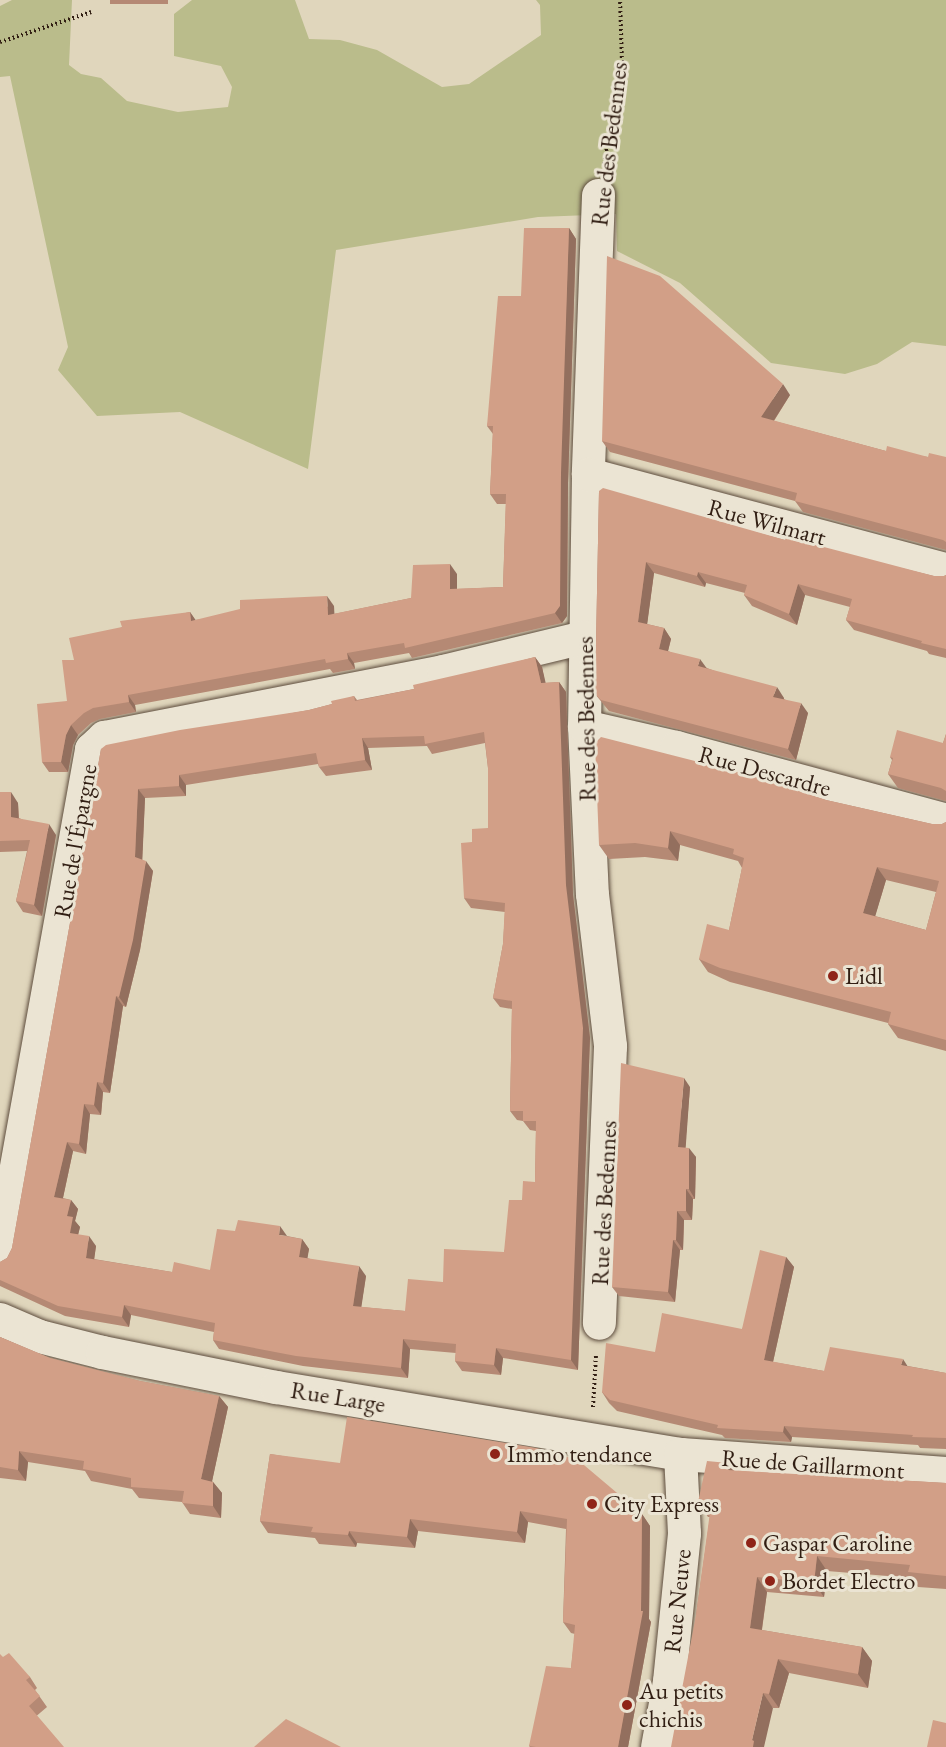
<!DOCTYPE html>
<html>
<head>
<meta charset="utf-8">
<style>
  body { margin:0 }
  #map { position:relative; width:946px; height:1747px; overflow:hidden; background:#e0d6bc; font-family:"EB Garamond",serif }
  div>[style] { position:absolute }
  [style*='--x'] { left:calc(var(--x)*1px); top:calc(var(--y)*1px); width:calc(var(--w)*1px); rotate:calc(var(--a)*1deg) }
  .green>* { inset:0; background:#babc8b }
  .path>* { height:4px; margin-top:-2px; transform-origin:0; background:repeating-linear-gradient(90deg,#311e13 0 1.5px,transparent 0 4.5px) }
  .roads { filter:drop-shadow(0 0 2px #5d4c3d) drop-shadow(0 0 2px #5d4c3d) }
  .minor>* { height:33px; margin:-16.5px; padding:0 16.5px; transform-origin:16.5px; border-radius:16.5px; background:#ebe4d3 }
  .wall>* { inset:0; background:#b58974; transform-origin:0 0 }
  .shaded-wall>* { inset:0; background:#936f5e }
  .building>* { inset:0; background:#d29f87 }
  .dots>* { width:16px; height:16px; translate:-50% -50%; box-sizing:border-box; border:3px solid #ebe4d3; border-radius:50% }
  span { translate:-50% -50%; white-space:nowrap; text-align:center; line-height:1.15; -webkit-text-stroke:6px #ebe4d3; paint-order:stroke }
  .street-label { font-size:24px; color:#311e13 }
  .poi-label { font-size:24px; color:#311e13 }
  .left { translate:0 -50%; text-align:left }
</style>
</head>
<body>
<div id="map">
  <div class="green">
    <div style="clip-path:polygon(12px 0,72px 0,69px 65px,81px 74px,101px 78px,127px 101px,178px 112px,228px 107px,232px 87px,221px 66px,174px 56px,174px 14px,192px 0,295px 0,309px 39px,340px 40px,377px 50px,442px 87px,469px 84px,541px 35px,540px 5px,536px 0,946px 0,946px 346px,912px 342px,877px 364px,845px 374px,771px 363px,680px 283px,617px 251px,616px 214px,538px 217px,336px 250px,308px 469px,180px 412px,97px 416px,58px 370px,68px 347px,10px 76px,0 77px,0 6px)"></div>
  </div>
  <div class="path">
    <div style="--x:0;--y:42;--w:96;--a:-18.2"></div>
    <div style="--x:604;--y:164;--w:104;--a:-80"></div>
    <div style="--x:622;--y:62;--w:62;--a:-91.8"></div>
    <div style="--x:593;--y:1407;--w:52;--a:-86.7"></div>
  </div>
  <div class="roads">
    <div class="minor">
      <div style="--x:598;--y:195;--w:279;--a:92.1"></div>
      <div style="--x:588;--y:474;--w:252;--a:90.9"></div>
      <div style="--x:584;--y:726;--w:168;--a:87.3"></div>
      <div style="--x:592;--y:894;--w:153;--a:83.2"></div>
      <div style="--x:610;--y:1046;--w:277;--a:92.3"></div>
      <div style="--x:588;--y:474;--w:370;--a:14.9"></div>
      <div style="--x:584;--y:726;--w:94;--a:12.9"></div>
      <div style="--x:676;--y:747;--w:280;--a:15.1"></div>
      <div style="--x:0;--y:1255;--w:514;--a:-79.8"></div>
      <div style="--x:91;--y:749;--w:18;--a:-43"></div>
      <div style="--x:104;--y:737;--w:345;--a:-11"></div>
      <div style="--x:443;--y:671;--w:145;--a:-13.6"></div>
      <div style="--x:0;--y:1319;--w:43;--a:23.6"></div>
      <div style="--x:39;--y:1336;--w:65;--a:14.3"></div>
      <div style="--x:102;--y:1352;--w:177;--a:11.4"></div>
      <div style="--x:276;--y:1387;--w:410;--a:9.4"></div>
      <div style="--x:680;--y:1454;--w:267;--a:4.1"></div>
      <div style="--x:657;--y:1747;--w:67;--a:-79.7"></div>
      <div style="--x:669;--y:1681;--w:149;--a:-84.2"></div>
      <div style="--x:684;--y:1533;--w:79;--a:-92.9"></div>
    </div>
  </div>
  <div class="wall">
    <div style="left:110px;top:0;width:58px;height:4px"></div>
    <div style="clip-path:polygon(569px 228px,576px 239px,568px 483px,567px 616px,562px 623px,412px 658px,409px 653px,354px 663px,355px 669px,333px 673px,330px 669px,135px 705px,136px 712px,100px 719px,91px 723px,78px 735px,73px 745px,68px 772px,49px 772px,42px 762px,67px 701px,74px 660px,122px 627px,190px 612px,195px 620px,334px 606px,334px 614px,411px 598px,457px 574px,457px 589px,503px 587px,506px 504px,497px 504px,490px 494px,493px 434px,487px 426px,521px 296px)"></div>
    <div style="clip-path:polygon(790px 395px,774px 421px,886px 451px,928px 457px,946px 457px,946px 550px,803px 512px,795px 501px,610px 452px,602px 441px)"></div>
    <div style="clip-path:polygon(599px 491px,785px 540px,934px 576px,944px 576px,946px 575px,946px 658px,929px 654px,927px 651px,854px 630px,846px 620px,850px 607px,805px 595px,797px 625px,752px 606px,744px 595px,745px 593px,706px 583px,705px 587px,654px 573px,647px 624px,664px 628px,671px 639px,668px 651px,707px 668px,784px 698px,784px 699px,808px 713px,796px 760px,609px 711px,595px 694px)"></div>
    <div style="clip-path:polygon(evenodd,535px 657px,542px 667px,545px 683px,559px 682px,566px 692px,573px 895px,590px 1038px,578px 1370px,503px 1358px,501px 1375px,462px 1371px,455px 1361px,456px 1353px,410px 1349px,408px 1378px,303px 1366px,219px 1349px,213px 1340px,214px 1332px,131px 1315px,129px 1327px,65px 1316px,0 1286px,0 1262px,7px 1258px,12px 1248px,101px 749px,309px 710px,332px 704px,354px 696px,357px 700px,414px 689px,535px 657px,485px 743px,488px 768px,488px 828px,472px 842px,464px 898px,471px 908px,505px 912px,503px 944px,493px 998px,500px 1007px,512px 1009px,510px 1111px,517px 1120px,523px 1121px,530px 1130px,536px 1131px,535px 1182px,522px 1200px,504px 1252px,443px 1282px,405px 1311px,361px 1307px,366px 1276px,307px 1258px,309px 1249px,302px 1239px,287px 1236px,210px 1270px,172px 1272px,94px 1259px,96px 1246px,78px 1235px,80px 1227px,75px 1221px,78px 1209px,71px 1200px,63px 1198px,73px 1151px,86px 1154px,90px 1114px,101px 1115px,103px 1092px,110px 1093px,123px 1006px,126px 1007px,140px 950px,153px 871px,142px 860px,145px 798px,186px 796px,186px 785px,318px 764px,319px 767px,326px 776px,372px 770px,368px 748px,427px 746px,432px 754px,485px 743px)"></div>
    <div style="clip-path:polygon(946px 734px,946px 801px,898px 788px,888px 774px,892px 760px,890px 757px,943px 743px)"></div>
    <div style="clip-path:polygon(evenodd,777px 782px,778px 785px,826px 800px,932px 824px,942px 824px,946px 822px,946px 1051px,898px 1038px,888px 1024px,888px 1023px,730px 982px,708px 972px,699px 959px,729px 930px,742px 868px,738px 861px,680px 845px,678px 861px,645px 857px,609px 859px,599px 845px,777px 782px,886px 880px,936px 892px,926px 930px,875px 916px,886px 880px)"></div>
    <div style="clip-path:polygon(0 792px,18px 803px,19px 818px,56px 835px,42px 916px,23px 912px,16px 901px,27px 851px,0 852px)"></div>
    <div style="clip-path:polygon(690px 1087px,685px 1148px,696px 1157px,695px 1199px,693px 1199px,692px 1220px,684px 1220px,683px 1250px,680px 1250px,675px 1302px,619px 1296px,612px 1287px)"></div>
    <div style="clip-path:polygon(786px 1257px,794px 1267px,773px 1362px,824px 1371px,908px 1366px,946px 1373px,946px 1449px,920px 1448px,918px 1445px,792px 1437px,791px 1442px,725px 1438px,722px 1435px,617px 1411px,609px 1403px,602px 1392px,655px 1352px,742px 1329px)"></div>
    <div style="clip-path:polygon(0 1337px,50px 1358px,140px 1381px,219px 1396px,228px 1407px,212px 1481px,213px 1482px,222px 1493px,221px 1518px,190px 1514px,182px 1502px,139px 1498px,132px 1489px,91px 1481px,85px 1471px,28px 1462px,26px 1481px,0 1478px)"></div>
    <div style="clip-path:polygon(270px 1454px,642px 1514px,650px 1526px,649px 1619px,651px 1622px,628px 1747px,530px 1747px,529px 1746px,571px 1668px,575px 1634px,571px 1633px,563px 1622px,566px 1529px,528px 1522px,525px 1543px,418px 1531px,415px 1548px,357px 1543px,356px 1547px,319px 1544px,315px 1538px,268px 1533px,260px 1521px)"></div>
    <div style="clip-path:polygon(728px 1463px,734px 1471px,946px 1483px,946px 1589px,918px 1587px,912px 1578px,827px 1571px,824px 1597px,767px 1592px,762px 1630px,862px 1647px,872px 1661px,868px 1688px,789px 1673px,779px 1708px,773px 1708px,696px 1615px,710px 1517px,708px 1517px,698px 1502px)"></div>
    <div style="clip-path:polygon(3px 1657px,30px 1677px,37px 1688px,35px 1690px,47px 1707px,0 1747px)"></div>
  </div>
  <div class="shaded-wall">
    <div style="clip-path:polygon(569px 228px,576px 239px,568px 483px,567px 616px,562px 623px,555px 613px)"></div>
    <div style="clip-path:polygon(783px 384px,790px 395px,769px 428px,761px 417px)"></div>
    <div style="clip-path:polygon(646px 562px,654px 573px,646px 633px,638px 622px)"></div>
    <div style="clip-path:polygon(450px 564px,457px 574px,457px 599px,450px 589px)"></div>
    <div style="clip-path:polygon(698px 572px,706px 583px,705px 587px,697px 576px)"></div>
    <div style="clip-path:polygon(798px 584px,805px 595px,797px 625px,789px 614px)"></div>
    <div style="clip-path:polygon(327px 596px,334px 606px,335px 625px,328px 615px)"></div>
    <div style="clip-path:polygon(190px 612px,197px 622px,191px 621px)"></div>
    <div style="clip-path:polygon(664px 628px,671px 639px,666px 659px,659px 649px)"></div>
    <div style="clip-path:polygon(347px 653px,354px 663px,355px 669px,348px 659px)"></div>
    <div style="clip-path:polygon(535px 657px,542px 667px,548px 693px,541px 683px)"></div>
    <div style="clip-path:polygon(700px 659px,708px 670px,698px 666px)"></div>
    <div style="clip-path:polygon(559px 682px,566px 692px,573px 895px,590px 1038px,578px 1370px,571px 1360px)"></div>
    <div style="clip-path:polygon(777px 687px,784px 698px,781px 708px,773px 697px)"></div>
    <div style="clip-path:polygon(128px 695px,135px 705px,136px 712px,129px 702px)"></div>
    <div style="clip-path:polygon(801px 703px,808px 713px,796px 760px,788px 749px)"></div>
    <div style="clip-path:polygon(71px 725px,78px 735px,73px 745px,68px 772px,61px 762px,66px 735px)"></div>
    <div style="clip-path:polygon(362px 738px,368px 748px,372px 770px,365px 760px)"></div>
    <div style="clip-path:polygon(179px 775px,186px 785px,186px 796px,179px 786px)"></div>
    <div style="clip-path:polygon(138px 789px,145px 798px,142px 867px,135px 857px)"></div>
    <div style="clip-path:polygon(11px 792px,18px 803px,19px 828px,11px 817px)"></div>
    <div style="clip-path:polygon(49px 824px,56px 835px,42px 916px,34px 905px)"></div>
    <div style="clip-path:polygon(670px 831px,680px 845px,678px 861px,668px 848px)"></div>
    <div style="clip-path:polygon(146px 861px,153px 871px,140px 950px,126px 1007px,119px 997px)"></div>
    <div style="clip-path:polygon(877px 867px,886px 880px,872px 927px,863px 913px)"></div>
    <div style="clip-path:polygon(116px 996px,123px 1006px,110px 1093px,103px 1083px)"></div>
    <div style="clip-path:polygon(684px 1078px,690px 1087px,685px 1157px,678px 1147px)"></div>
    <div style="clip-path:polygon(97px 1082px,103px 1092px,101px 1115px,94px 1105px)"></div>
    <div style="clip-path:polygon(84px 1104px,90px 1114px,86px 1154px,79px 1144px)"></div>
    <div style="clip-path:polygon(67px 1142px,73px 1151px,61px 1207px,54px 1197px)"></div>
    <div style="clip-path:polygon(689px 1148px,696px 1157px,695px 1199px,689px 1189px)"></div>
    <div style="clip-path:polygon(686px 1189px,693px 1199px,692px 1220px,686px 1211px)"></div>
    <div style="clip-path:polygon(71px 1200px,78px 1209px,75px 1221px,80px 1227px,76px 1243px,70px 1233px,67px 1216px)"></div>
    <div style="clip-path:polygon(677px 1211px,684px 1220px,683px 1250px,676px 1240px)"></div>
    <div style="clip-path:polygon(280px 1226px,287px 1236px,279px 1235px)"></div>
    <div style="clip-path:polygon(89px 1236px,96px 1246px,93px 1268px,86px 1258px)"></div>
    <div style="clip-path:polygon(302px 1239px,309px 1249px,306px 1267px,299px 1257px)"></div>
    <div style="clip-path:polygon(673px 1240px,680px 1250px,675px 1302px,668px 1292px)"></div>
    <div style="clip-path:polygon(786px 1257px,794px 1267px,771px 1371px,764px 1360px)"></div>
    <div style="clip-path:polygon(359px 1266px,366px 1276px,360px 1316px,353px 1306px)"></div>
    <div style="clip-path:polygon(124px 1305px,131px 1315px,129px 1327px,122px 1317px)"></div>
    <div style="clip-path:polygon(403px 1339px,410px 1349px,408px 1378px,401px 1368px)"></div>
    <div style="clip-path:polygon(496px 1348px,503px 1358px,501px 1375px,494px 1365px)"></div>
    <div style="clip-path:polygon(903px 1359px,910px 1370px,901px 1365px)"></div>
    <div style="clip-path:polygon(219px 1396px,228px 1407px,210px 1491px,201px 1479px)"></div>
    <div style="clip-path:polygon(784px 1426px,792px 1437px,791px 1442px,783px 1432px)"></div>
    <div style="clip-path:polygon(19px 1451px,28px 1462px,26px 1481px,18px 1470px)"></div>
    <div style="clip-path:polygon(728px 1463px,738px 1477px,728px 1470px)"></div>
    <div style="clip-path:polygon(213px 1482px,222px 1493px,221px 1518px,213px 1506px)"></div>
    <div style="clip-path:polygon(520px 1511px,528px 1522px,525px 1543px,517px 1532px)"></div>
    <div style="clip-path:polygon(642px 1514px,650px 1526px,649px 1619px,651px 1622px,628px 1747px,618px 1747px,641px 1611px)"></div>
    <div style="clip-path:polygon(410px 1519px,418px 1531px,415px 1548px,407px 1537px)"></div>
    <div style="clip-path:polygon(349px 1531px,357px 1543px,356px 1547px,348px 1535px)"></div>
    <div style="clip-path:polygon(817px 1556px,827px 1571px,824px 1597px,814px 1583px)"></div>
    <div style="clip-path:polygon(757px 1577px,767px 1592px,760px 1642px,750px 1628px)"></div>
    <div style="clip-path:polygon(862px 1647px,872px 1661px,868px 1688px,858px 1674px)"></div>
    <div style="clip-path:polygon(778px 1659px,789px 1673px,779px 1708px,769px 1694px)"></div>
    <div style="clip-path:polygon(763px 1693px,773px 1708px,764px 1747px,753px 1747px,752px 1740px)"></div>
  </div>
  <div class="building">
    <div style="clip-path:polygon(524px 228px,569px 228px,561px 473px,560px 606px,555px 613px,405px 648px,404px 643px,347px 653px,348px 659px,326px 663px,325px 659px,128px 695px,129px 702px,93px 708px,84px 713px,71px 725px,66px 735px,61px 762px,42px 762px,37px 704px,67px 701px,62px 660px,74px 660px,69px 638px,122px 627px,120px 621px,190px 612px,191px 621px,240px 609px,240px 600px,327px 596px,328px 615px,411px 598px,413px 565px,450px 564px,450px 589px,503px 587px,506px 494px,490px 494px,493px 426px,487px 426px,498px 296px,521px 296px)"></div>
    <div style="clip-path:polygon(607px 256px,660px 276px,783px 384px,761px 417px,886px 451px,887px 446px,928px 457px,929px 453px,946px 457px,946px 542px,943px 540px,795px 501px,797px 493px,602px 441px)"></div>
    <div style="clip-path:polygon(603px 488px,785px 540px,786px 537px,934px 576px,944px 576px,946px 575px,946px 649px,921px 643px,922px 641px,846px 620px,852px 599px,798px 584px,789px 614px,744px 595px,747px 585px,698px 572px,697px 576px,646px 562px,638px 622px,664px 628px,659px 649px,700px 659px,698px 666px,777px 687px,773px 697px,801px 703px,788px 749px,601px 700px,595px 694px,599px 491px)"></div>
    <div style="clip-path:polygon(evenodd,535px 657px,541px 683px,559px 682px,566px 885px,583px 1028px,571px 1360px,496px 1348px,494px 1365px,455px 1361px,456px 1344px,403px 1339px,401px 1368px,296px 1356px,213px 1340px,215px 1323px,124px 1305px,122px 1317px,58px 1306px,0 1280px,0 1262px,7px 1258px,12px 1248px,101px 749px,106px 745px,180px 730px,309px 710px,332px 704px,331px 701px,354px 696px,355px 701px,414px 689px,413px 685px,535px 657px,484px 732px,488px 768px,488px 828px,472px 829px,472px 842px,461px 843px,464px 898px,505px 903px,503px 944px,493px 998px,512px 1001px,510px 1111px,523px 1111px,523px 1121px,536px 1121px,535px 1182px,523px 1181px,522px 1200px,509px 1200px,504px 1252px,444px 1249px,443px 1282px,408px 1279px,405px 1311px,353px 1306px,359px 1266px,299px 1257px,302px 1239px,279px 1235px,280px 1226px,238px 1220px,235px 1231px,217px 1229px,210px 1270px,174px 1262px,172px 1272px,86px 1258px,89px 1236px,70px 1233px,73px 1217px,67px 1216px,71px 1200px,54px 1197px,67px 1142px,79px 1144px,84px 1104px,94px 1105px,97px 1082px,103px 1083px,116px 996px,119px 997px,133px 940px,146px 861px,135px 857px,138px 789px,179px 786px,179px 775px,316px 753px,319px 767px,365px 760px,362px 738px,424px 736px,425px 744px,484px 732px)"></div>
    <div style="clip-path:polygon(897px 730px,943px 743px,946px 734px,946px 791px,941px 788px,888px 774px,893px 758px,890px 757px)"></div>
    <div style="clip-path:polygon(evenodd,601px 737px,777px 782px,776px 784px,826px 800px,932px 824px,942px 824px,946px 822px,946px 1040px,888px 1024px,891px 1012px,720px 968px,699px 959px,707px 924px,729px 930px,744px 858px,733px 854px,734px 849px,670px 831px,668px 848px,635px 843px,599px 845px,595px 743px,601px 737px,877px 867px,939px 881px,926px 930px,863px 913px,877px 867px)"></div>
    <div style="clip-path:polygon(0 792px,11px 792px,11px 817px,49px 824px,34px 905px,16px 901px,30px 840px,0 841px)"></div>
    <div style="clip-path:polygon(621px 1063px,684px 1078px,678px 1147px,689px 1148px,689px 1189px,686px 1189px,686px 1211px,677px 1211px,676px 1240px,673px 1240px,668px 1292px,612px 1287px)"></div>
    <div style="clip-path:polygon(760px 1250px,786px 1257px,764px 1360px,824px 1371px,830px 1347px,903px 1359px,901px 1365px,946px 1373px,946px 1438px,912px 1437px,913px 1435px,784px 1426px,783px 1432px,717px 1428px,718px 1425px,610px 1400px,602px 1392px,606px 1343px,655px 1352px,662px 1313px,742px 1329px)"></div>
    <div style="clip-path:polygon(0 1337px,50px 1358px,140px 1381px,219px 1396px,201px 1479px,213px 1482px,213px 1506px,182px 1503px,184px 1491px,131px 1487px,131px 1478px,83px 1469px,84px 1461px,19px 1451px,18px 1470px,0 1467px)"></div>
    <div style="clip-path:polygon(347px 1417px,536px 1448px,578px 1460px,642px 1514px,641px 1611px,643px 1611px,618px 1747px,536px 1747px,529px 1746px,546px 1666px,571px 1668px,575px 1625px,563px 1622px,567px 1519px,520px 1511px,517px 1532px,410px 1519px,407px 1537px,349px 1531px,348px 1535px,311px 1532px,313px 1527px,260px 1521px,270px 1454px,340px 1463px)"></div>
    <div style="clip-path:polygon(707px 1461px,728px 1463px,728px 1470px,946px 1483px,946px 1576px,908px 1572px,910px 1565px,817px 1556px,814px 1583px,757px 1577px,750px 1628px,862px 1647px,858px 1674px,778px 1659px,769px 1694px,763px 1693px,752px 1740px,754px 1741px,753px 1747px,671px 1747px,696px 1615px,711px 1505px,698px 1502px)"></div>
    <div style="clip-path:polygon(9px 1653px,30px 1677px,26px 1680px,40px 1696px,29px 1706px,64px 1747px,0 1747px,0 1654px,3px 1657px)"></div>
    <div style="clip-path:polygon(286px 1719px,341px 1747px,254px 1747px)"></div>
    <div style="clip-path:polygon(933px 1720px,946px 1723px,946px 1747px,927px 1747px)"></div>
  </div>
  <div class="dots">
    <div style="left:833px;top:976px;background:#8f2418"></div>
    <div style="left:495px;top:1454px;background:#8f2418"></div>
    <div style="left:592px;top:1504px;background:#8f2418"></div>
    <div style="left:751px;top:1543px;background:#8f2418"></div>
    <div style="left:770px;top:1581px;background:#8f2418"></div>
    <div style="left:627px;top:1705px;background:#8f2418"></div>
  </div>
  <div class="street-label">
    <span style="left:609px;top:144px;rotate:-83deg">Rue des Bedennes</span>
    <span style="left:767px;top:522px;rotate:15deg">Rue Wilmart</span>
    <span style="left:586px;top:719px;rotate:-91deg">Rue des Bedennes</span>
    <span style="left:765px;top:771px;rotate:15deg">Rue Descardre</span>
    <span style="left:75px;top:841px;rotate:-80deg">Rue de l'Épargne</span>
    <span style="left:604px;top:1203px;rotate:-87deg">Rue des Bedennes</span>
    <span style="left:338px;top:1397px;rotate:9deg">Rue Large</span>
    <span style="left:813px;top:1464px;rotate:4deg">Rue de Gaillarmont</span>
    <span style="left:677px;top:1601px;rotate:-84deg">Rue Neuve</span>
  </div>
  <div class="poi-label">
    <span class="left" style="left:845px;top:976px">Lidl</span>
    <span class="left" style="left:507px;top:1454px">Immo tendance</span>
    <span class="left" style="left:604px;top:1504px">City Express</span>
    <span class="left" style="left:763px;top:1543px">Gaspar Caroline</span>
    <span class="left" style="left:782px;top:1581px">Bordet Electro</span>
    <span class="left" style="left:639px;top:1705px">Au petits<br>chichis</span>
  </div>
</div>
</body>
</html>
